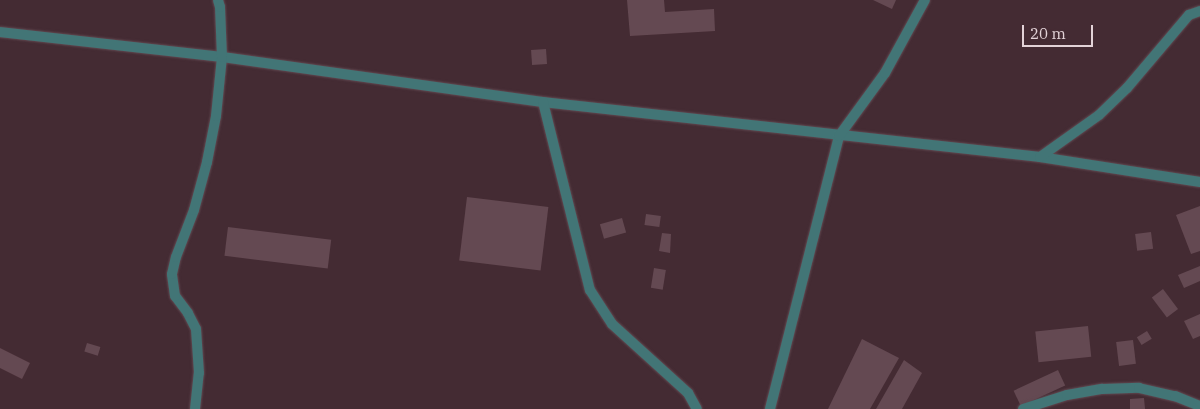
<!DOCTYPE html>
<html>
<head>
<meta charset="utf-8">
<style>
  body { margin:0 }
  #map { position:relative; width:1200px; height:409px; overflow:hidden; background:#442b33; font-family:"IBM Plex Serif",serif }
  div>[style] { position:absolute }
  [style*='--x'] { left:calc(var(--x)*1px); top:calc(var(--y)*1px); width:calc(var(--w)*1px); rotate:calc(var(--a)*1deg) }
  .building>* { inset:0; background:#644952; transform-origin:0 0 }
  .roads { filter:drop-shadow(0 0 1px #614951) drop-shadow(0 0 1px #614951) }
  .minor>* { height:10px; margin:-5px; padding:0 5px; transform-origin:5px; border-radius:5px; background:#427576 }
  span { translate:-50% -50%; white-space:nowrap; text-align:center; line-height:1.15; -webkit-text-stroke:4.5px #442b33; paint-order:stroke }
  .scale { position:absolute; left:1022px; top:25px; width:71px; height:22px; box-sizing:border-box; border:2px solid #e3d3d8; border-top:0; padding-left:6px; font-size:15px; line-height:18px; white-space:nowrap; color:#e3d3d8; -webkit-text-stroke:4px #442b33; paint-order:stroke }
</style>
</head>
<body>
<div id="map">
  <div class="building">
    <div style="clip-path:polygon(627px 0,664px 0,665px 12px,714px 9px,715px 31px,630px 36px)"></div>
    <div style="clip-path:polygon(873px 0,896px 0,892px 9px)"></div>
    <div style="left:546px;top:49px;width:15px;height:15px;rotate:86deg"></div>
    <div style="left:467px;top:197px;width:82px;height:64px;rotate:7deg"></div>
    <div style="clip-path:polygon(1200px 206px,1200px 251px,1191px 254px,1176px 215px)"></div>
    <div style="left:646px;top:214px;width:15px;height:11px;rotate:8deg"></div>
    <div style="left:622px;top:218px;width:15px;height:23px;rotate:74deg"></div>
    <div style="left:228px;top:227px;width:104px;height:29px;rotate:7deg"></div>
    <div style="left:1151px;top:232px;width:17px;height:16px;rotate:83deg"></div>
    <div style="clip-path:polygon(662px 233px,671px 234px,670px 253px,659px 251px)"></div>
    <div style="clip-path:polygon(1200px 266px,1200px 281px,1184px 288px,1178px 275px)"></div>
    <div style="left:654px;top:268px;width:12px;height:20px;rotate:9deg"></div>
    <div style="left:1163px;top:289px;width:25px;height:14px;rotate:53deg"></div>
    <div style="clip-path:polygon(1200px 314px,1200px 336px,1193px 339px,1184px 321px)"></div>
    <div style="left:1088px;top:326px;width:31px;height:53px;rotate:84deg"></div>
    <div style="left:1147px;top:331px;width:9px;height:12px;rotate:58deg"></div>
    <div style="clip-path:polygon(862px 339px,899px 358px,870px 409px,828px 409px)"></div>
    <div style="left:1133px;top:340px;width:24px;height:17px;rotate:83deg"></div>
    <div style="left:87px;top:343px;width:14px;height:9px;rotate:17deg"></div>
    <div style="clip-path:polygon(0 348px,30px 363px,22px 379px,0 368px)"></div>
    <div style="clip-path:polygon(904px 360px,922px 373px,902px 409px,876px 409px)"></div>
    <div style="left:1058px;top:370px;width:17px;height:49px;rotate:65deg"></div>
    <div style="clip-path:polygon(1144px 398px,1145px 409px,1130px 409px,1130px 399px)"></div>
  </div>
  <div class="roads">
    <div class="minor">
      <div style="--x:0;--y:32;--w:223;--a:6.4"></div>
      <div style="--x:222;--y:57;--w:324;--a:8"></div>
      <div style="--x:543;--y:102;--w:500;--a:6.31"></div>
      <div style="--x:1040;--y:157;--w:162;--a:8.9"></div>
      <div style="--x:543;--y:102;--w:194;--a:76"></div>
      <div style="--x:590;--y:290;--w:40;--a:57.1"></div>
      <div style="--x:612;--y:324;--w:103;--a:42.2"></div>
      <div style="--x:688;--y:393;--w:18;--a:61"></div>
      <div style="--x:1040;--y:157;--w:72;--a:-35.4"></div>
      <div style="--x:1099;--y:115;--w:39;--a:-44"></div>
      <div style="--x:1127;--y:88;--w:96;--a:-49.7"></div>
      <div style="--x:1189;--y:15;--w:12;--a:-20"></div>
      <div style="--x:195;--y:409;--w:36;--a:-84"></div>
      <div style="--x:199;--y:373;--w:44;--a:-93.9"></div>
      <div style="--x:196;--y:329;--w:18;--a:-117"></div>
      <div style="--x:188;--y:313;--w:21;--a:-127"></div>
      <div style="--x:175;--y:296;--w:22;--a:-98"></div>
      <div style="--x:172;--y:274;--w:17;--a:-77"></div>
      <div style="--x:176;--y:257;--w:50;--a:-69"></div>
      <div style="--x:194;--y:210;--w:50;--a:-74.8"></div>
      <div style="--x:207;--y:162;--w:47;--a:-78.9"></div>
      <div style="--x:216;--y:116;--w:59;--a:-84.2"></div>
      <div style="--x:222;--y:57;--w:50;--a:-92.3"></div>
      <div style="--x:220;--y:7;--w:7;--a:-106"></div>
      <div style="--x:770;--y:409;--w:282;--a:-75.8"></div>
      <div style="--x:839;--y:136;--w:78;--a:-53.9"></div>
      <div style="--x:885;--y:73;--w:83;--a:-61.3"></div>
      <div style="--x:1023;--y:409;--w:46;--a:-17.7"></div>
      <div style="--x:1067;--y:395;--w:36;--a:-10"></div>
      <div style="--x:1102;--y:389;--w:37;--a:-2"></div>
      <div style="--x:1139;--y:388;--w:37;--a:13"></div>
      <div style="--x:1175;--y:396;--w:27;--a:22"></div>
    </div>
  </div>
  <div class="scale">20 m</div>
</div>
</body>
</html>
